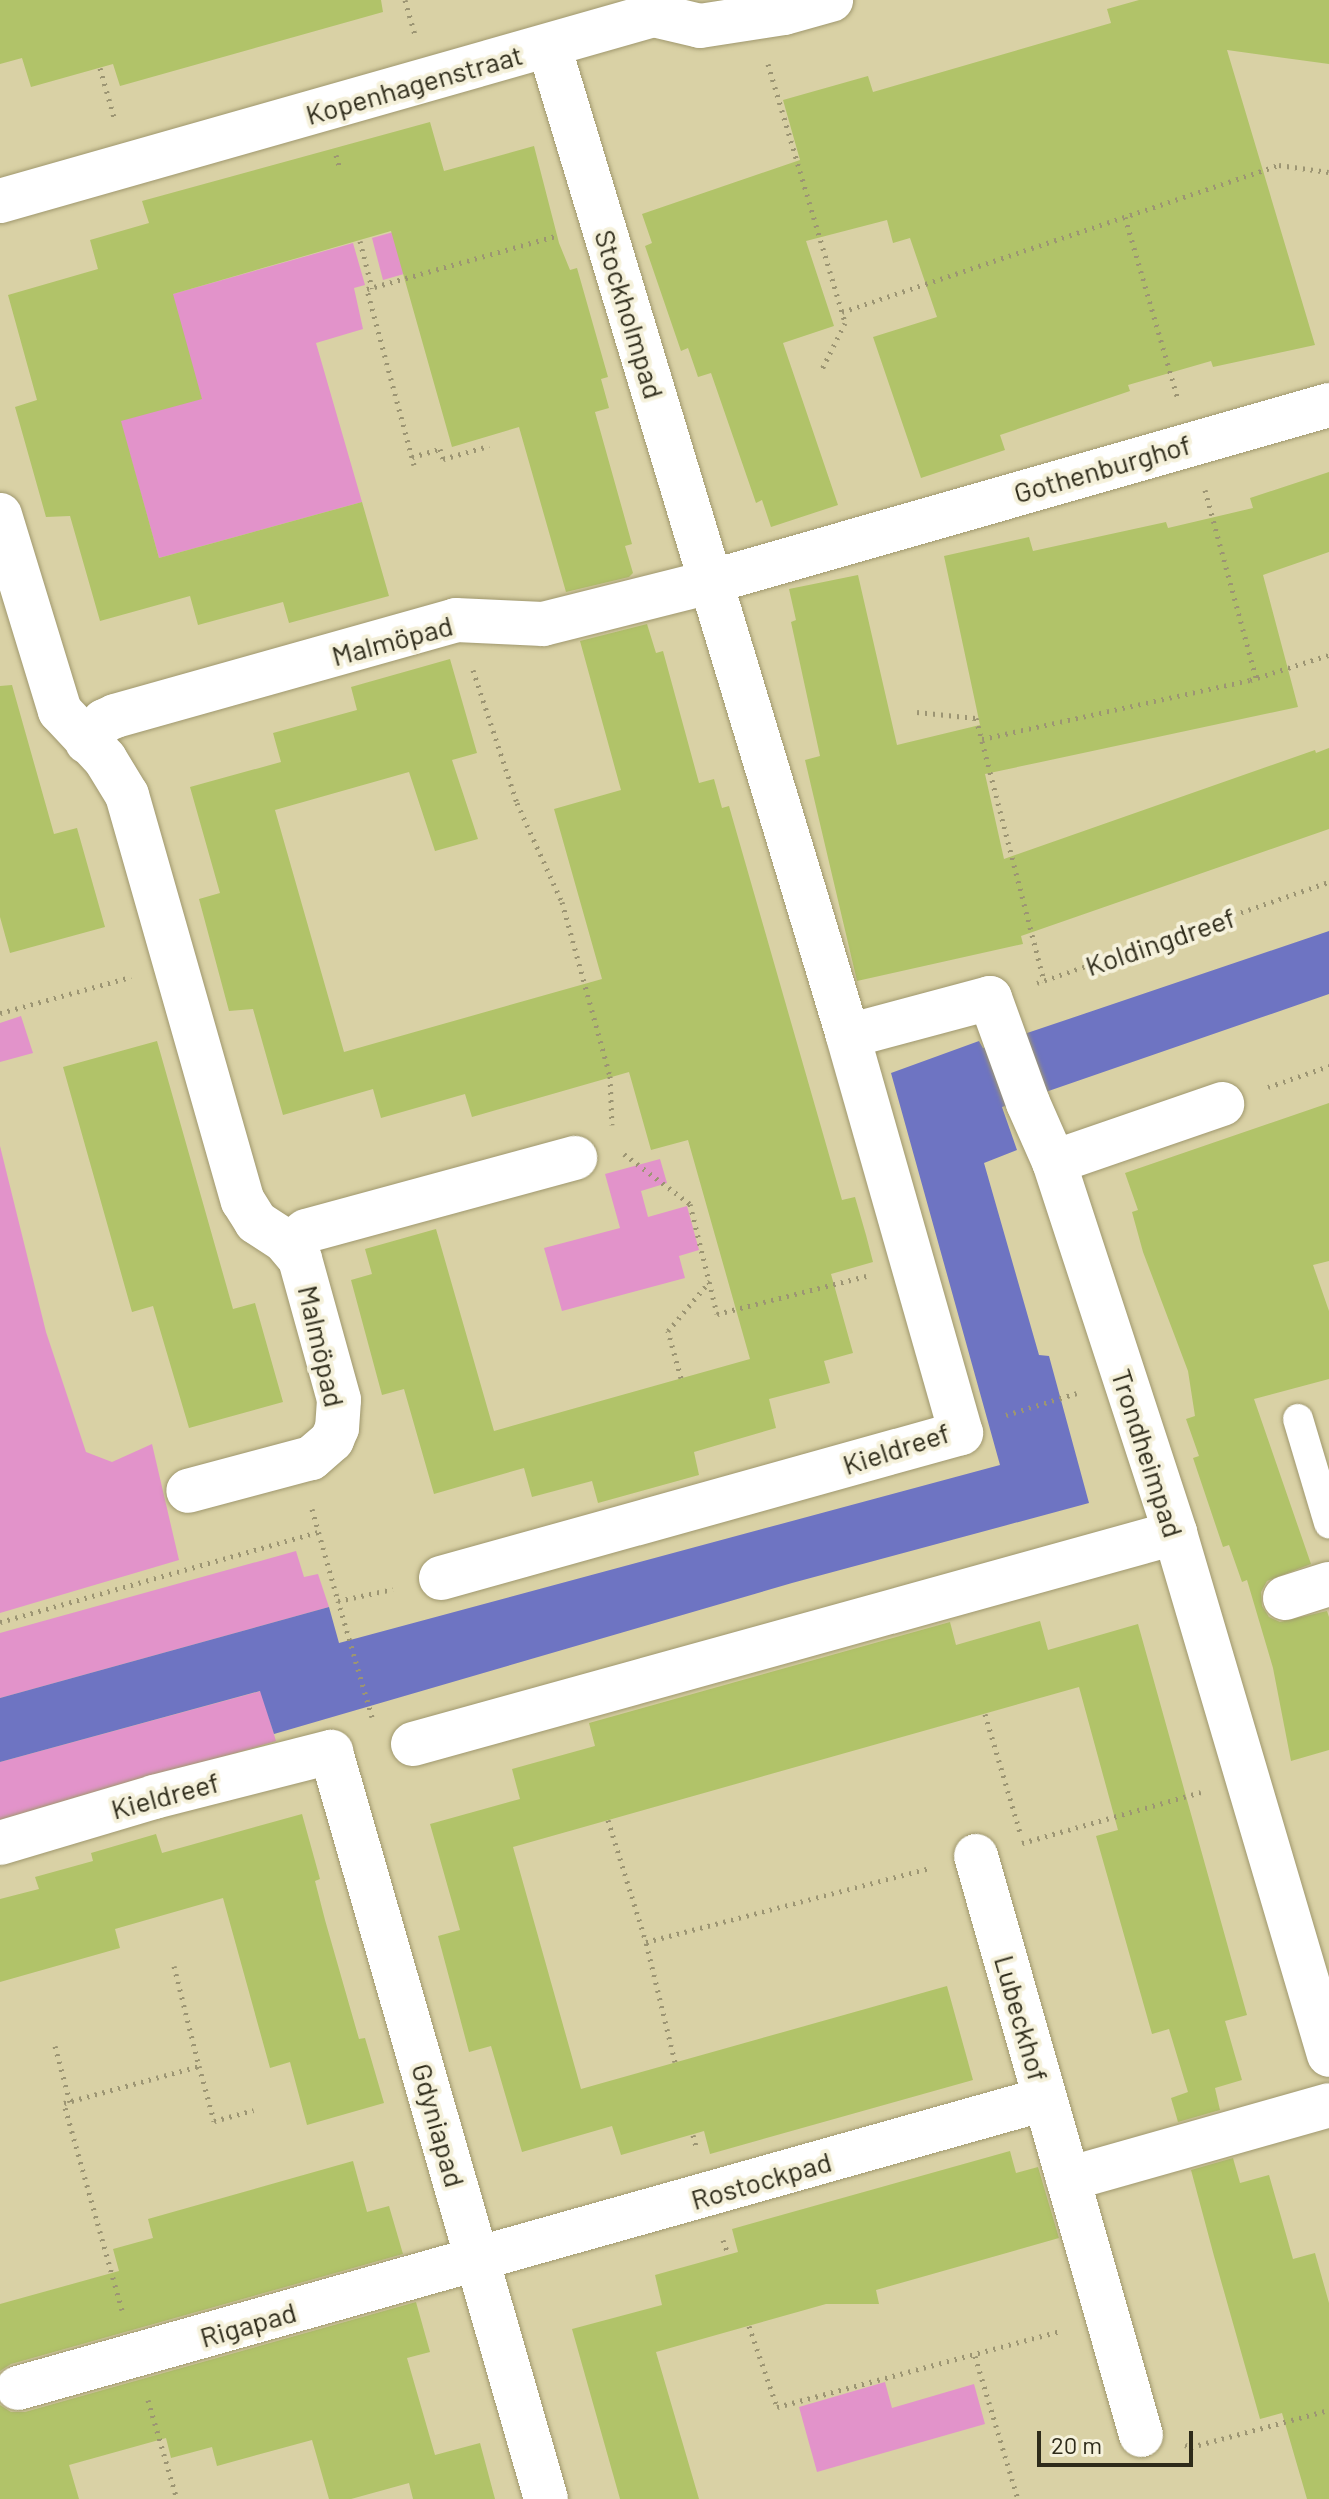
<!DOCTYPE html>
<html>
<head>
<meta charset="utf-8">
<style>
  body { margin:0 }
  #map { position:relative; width:1329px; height:2499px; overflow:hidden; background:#d9d1a5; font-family:Barlow,sans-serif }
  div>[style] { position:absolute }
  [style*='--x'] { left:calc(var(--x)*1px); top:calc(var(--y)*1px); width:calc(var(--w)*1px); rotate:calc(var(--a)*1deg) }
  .green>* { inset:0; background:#e293ca }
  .water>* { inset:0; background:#6e74c2 }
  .building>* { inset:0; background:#b1c369 }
  .path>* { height:5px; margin-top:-2.5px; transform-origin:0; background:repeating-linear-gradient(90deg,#9c9573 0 2px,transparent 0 8px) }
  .roads { filter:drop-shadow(0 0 2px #a0986e) drop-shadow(0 0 2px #a0986e) }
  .lane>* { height:30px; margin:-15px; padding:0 15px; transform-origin:15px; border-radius:15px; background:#fff }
  .street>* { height:44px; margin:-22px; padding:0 22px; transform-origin:22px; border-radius:22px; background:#fff }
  span { translate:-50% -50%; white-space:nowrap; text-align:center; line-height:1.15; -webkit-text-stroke:8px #f5f1db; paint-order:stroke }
  .street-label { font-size:28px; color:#2e2b1a }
  .scale { position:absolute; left:1037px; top:2431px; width:156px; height:36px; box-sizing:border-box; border:4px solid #2e2b1a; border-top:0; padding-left:10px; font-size:24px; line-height:28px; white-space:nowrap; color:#2e2b1a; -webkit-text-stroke:6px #f5f1db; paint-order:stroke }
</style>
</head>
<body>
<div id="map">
  <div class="green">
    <div style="clip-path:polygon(454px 215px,404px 274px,383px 280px,372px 238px)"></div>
    <div style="clip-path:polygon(353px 243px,365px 285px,354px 288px,363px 329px,316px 343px,362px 502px,159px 558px,91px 317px)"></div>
    <div style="clip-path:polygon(21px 1016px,33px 1053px,0 1062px,0 1023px)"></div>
    <div style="clip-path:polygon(0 1146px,46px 1332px,86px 1452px,112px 1462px,152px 1444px,179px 1560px,0 1613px)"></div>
    <div style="clip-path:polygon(660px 1159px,667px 1183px,641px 1191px,648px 1217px,687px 1206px,699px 1250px,679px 1256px,685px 1278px,562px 1311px,544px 1248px,620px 1228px,605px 1174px)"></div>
    <div style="clip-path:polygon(296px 1551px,304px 1577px,318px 1574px,329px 1607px,0 1698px,0 1633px)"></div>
    <div style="clip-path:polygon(261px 1691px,276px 1741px,148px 1779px,0 1830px,0 1762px)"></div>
    <div style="clip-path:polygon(885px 2382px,892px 2408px,974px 2384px,985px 2424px,817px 2472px,799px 2407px)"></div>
  </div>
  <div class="water">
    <div style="clip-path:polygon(1329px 931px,1329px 994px,1002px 1107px,1017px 1150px,984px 1163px,1039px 1355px,1049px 1356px,1089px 1503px,792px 1583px,274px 1734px,260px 1691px,0 1762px,0 1698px,329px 1607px,339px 1643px,1000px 1465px,891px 1073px,979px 1041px,983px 1048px)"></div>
  </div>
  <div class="building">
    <div style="clip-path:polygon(0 0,381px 0,383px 12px,120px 86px,113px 64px,31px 87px,22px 58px,0 64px)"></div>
    <div style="clip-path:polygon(1139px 0,1329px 0,1329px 64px,1227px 50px,1315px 345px,1213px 367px,1211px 361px,1128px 385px,1130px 391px,1000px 435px,1005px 450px,921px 478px,873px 337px,937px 317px,910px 238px,893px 243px,887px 220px,806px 241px,834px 326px,783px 343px,838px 505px,771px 527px,762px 500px,756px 503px,711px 373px,698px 377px,688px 348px,681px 351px,645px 246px,652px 243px,642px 214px,800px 160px,783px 100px,868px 76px,873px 92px,1111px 23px,1107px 9px)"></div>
    <div style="clip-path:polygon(430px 122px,444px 171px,534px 146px,559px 243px,570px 270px,577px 268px,608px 377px,601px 379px,609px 408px,595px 412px,632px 544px,625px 546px,633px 573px,629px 577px,566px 592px,519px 427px,452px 447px,391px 231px,173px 294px,202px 399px,121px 421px,159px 558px,362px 502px,389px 596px,289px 623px,283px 602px,198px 625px,190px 596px,100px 621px,70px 516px,46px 517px,15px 407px,37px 400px,8px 295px,98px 269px,90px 240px,149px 223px,142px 201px)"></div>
    <div style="clip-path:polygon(1329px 472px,1329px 552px,1263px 575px,1298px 707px,985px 774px,1004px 859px,1315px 750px,1316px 753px,1329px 748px,1329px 829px,1021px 936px,1023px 944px,857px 981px,805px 760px,820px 756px,791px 622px,796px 620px,789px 589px,858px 575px,897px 745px,980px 725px,944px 556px,1029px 537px,1033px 551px,1166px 522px,1168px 528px,1253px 508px,1250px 498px)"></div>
    <div style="clip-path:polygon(647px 624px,656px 653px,663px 651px,699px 783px,714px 779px,722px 808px,729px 806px,842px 1200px,855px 1197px,866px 1235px,873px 1262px,831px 1274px,853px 1353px,824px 1361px,830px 1383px,769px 1399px,776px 1428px,694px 1452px,699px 1475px,598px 1503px,592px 1481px,532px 1497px,524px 1468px,434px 1494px,404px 1389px,382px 1395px,351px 1280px,372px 1274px,365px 1249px,436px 1229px,494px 1431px,750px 1359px,688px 1140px,651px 1150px,629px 1072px,472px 1117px,465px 1094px,381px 1118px,373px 1089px,283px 1115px,253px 1009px,229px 1011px,199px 899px,220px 893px,190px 787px,281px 762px,273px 733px,357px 710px,351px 687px,450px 659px,477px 753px,452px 760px,478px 839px,435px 851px,409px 772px,275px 810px,344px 1052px,602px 979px,554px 809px,621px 790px,580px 641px)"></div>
    <div style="clip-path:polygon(12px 685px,54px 834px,77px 828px,105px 927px,10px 953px,0 917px,0 686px)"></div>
    <div style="clip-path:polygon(157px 1041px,233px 1309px,255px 1303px,283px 1402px,189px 1428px,153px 1306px,132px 1312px,63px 1067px)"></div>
    <div style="clip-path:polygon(1329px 1103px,1329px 1261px,1313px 1265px,1329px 1311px,1329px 1379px,1254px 1399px,1311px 1564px,1267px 1581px,1261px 1592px,1262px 1606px,1269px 1617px,1280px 1622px,1327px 1611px,1329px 1617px,1329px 1750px,1291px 1761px,1273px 1668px,1247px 1580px,1242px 1582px,1229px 1545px,1223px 1547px,1193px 1458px,1199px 1456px,1186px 1419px,1195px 1416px,1188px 1371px,1143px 1252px,1132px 1212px,1138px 1210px,1125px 1173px)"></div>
    <div style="clip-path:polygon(1040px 1621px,1048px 1650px,1138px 1624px,1247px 2015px,1225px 2021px,1242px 2080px,1215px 2088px,1220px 2110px,1178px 2122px,1171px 2098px,1188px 2092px,1169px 2029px,1152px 2034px,1096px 1836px,1118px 1830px,1079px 1687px,513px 1847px,581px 2089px,947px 1986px,973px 2080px,710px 2154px,704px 2131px,621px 2155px,612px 2126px,522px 2152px,491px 2046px,469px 2052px,438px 1936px,460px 1930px,430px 1824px,520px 1799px,512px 1769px,595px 1746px,589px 1723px,950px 1622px,956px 1645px)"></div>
    <div style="clip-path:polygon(302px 1814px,320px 1879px,315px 1881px,325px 1920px,359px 2039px,365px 2038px,384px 2103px,307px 2125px,290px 2062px,270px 2068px,223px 1898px,115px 1929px,120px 1948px,0 1982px,0 1899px,39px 1889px,35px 1877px,93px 1861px,91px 1853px,156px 1834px,162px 1853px)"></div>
    <div style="clip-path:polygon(1010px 2151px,1016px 2173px,1038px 2167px,1059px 2238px,876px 2290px,879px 2304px,826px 2304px,656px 2352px,699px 2499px,620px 2499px,572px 2329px,662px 2305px,655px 2275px,738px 2252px,732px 2229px)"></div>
    <div style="clip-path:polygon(1233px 2158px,1240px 2183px,1269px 2175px,1293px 2259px,1315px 2253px,1329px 2303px,1329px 2499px,1307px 2499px,1282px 2413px,1260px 2419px,1214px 2256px,1191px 2170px)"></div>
    <div style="clip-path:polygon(353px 2161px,367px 2212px,389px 2206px,403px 2254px,11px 2364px,0 2371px,0 2304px,119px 2271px,113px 2249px,153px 2238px,148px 2219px)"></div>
    <div style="clip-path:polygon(416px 2302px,430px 2352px,407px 2358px,435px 2455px,480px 2443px,495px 2499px,413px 2499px,409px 2483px,351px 2499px,329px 2499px,312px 2440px,217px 2466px,212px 2447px,171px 2458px,166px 2438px,69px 2465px,79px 2499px,0 2499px,0 2405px,11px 2412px,25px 2412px)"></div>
  </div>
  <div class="path">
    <div style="--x:405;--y:0;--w:35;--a:74"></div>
    <div style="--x:768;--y:64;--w:270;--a:73.4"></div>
    <div style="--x:845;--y:323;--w:54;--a:116.6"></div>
    <div style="--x:100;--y:68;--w:51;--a:74.1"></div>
    <div style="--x:336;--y:155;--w:15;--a:74"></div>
    <div style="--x:1125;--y:217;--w:191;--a:73.8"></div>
    <div style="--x:360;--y:241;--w:49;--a:75.7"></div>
    <div style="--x:842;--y:312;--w:461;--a:-18.6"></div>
    <div style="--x:1279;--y:165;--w:50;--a:8"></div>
    <div style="--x:412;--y:457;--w:29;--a:-16"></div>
    <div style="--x:440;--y:449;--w:10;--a:73"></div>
    <div style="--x:443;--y:459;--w:48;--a:-15.8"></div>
    <div style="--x:414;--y:465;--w:182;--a:-105"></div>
    <div style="--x:367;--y:289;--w:195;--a:-15.7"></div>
    <div style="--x:1205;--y:490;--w:195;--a:74.8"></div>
    <div style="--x:473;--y:670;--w:140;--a:71.7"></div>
    <div style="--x:517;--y:803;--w:109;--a:65.6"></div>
    <div style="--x:562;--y:902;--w:180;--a:74.6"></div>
    <div style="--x:610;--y:1076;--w:49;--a:87.7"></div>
    <div style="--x:917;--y:712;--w:59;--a:5.8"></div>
    <div style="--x:976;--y:718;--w:272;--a:75.5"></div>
    <div style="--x:982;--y:739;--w:274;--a:-12.4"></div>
    <div style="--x:1250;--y:680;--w:83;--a:-17.6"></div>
    <div style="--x:1037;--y:983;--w:309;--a:-19.1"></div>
    <div style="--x:0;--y:1013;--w:136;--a:-15.4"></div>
    <div style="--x:1268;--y:1087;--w:65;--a:-19"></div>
    <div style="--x:624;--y:1154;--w:83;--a:37.1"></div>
    <div style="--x:690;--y:1204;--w:113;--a:76.2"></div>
    <div style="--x:717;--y:1314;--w:154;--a:-14.3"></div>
    <div style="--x:681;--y:1378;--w:49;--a:-105.5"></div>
    <div style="--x:668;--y:1331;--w:65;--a:-50"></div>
    <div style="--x:1006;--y:1415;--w:74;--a:-17.2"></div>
    <div style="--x:312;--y:1509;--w:96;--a:74.2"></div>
    <div style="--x:0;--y:1622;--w:331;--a:-15.8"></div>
    <div style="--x:985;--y:1714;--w:123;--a:73.5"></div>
    <div style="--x:372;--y:1717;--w:121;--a:-106.3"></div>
    <div style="--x:338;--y:1601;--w:56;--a:-12.3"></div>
    <div style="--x:608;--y:1820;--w:128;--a:72.7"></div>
    <div style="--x:1022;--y:1843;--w:186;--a:-15.9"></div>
    <div style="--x:174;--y:1966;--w:103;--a:76"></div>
    <div style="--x:55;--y:2046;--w:58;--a:75"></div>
    <div style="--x:675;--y:2062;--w:123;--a:-103.6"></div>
    <div style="--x:646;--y:1942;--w:294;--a:-14.6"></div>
    <div style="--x:693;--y:2135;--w:11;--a:75"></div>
    <div style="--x:723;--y:2240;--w:15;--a:70"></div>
    <div style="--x:122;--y:2310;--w:215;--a:-105.7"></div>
    <div style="--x:64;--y:2103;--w:140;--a:-15.3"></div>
    <div style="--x:199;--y:2066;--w:57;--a:74.7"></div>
    <div style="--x:214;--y:2121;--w:41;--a:-15.4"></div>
    <div style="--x:749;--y:2326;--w:86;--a:70.9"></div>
    <div style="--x:777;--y:2407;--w:294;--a:-15"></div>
    <div style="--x:975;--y:2356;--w:149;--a:73.3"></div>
    <div style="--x:148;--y:2400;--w:103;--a:73.7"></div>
    <div style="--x:1185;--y:2445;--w:6;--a:18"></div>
    <div style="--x:1191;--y:2447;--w:143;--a:-15"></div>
  </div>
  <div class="roads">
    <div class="lane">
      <div style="--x:1298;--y:1419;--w:109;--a:73.4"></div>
    </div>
    <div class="street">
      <div style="--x:0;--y:201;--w:680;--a:-15.88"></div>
      <div style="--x:654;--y:15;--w:47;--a:13.4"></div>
      <div style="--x:700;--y:26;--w:85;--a:-8.8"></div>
      <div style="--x:784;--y:13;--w:49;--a:-15.5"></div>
      <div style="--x:0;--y:515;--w:205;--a:73"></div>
      <div style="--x:60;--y:711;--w:66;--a:46.8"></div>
      <div style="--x:105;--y:759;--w:42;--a:58.6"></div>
      <div style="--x:127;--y:795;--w:422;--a:74.1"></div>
      <div style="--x:243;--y:1201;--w:25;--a:58"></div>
      <div style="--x:256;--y:1222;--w:33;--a:33"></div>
      <div style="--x:284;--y:1240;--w:25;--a:50"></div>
      <div style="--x:300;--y:1259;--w:146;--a:74.5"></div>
      <div style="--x:339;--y:1400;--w:28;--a:94"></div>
      <div style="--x:337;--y:1428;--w:13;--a:113"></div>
      <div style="--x:332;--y:1440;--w:28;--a:139"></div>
      <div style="--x:311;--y:1458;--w:127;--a:165"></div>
      <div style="--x:87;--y:742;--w:27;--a:-51"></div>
      <div style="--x:104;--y:721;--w:12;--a:-24"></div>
      <div style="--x:115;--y:716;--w:354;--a:-15.7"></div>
      <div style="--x:456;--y:620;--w:87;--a:2.6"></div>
      <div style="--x:543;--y:624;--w:172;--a:-14.1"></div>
      <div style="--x:710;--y:582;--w:644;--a:-15.96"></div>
      <div style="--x:848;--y:1036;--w:147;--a:-15"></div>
      <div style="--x:990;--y:998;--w:112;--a:70.1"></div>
      <div style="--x:1028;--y:1103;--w:64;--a:66.2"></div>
      <div style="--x:1054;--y:1162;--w:390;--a:71.9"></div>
      <div style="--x:1175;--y:1533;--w:544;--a:73.56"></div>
      <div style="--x:1054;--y:1162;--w:178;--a:-19"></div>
      <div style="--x:289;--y:1244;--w:21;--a:-37"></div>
      <div style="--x:306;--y:1231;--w:279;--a:-15.2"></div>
      <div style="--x:441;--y:1578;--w:540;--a:-15.58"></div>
      <div style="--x:961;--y:1433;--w:413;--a:-105.9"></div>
      <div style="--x:848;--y:1036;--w:1034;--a:-106.81"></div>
      <div style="--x:1285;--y:1598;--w:46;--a:-17.7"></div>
      <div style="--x:413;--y:1744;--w:791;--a:-15.48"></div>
      <div style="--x:0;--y:1843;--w:161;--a:-16.6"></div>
      <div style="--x:154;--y:1797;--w:183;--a:-14.3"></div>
      <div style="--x:331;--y:1752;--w:777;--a:73.94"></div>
      <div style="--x:976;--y:1856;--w:602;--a:74.09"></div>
      <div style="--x:1068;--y:2179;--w:271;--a:-15.8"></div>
      <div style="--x:18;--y:2388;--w:1067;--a:-15.72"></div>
    </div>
  </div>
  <div class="street-label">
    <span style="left:414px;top:84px;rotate:-16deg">Kopenhagenstraat</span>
    <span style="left:630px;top:314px;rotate:73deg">Stockholmpad</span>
    <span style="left:1102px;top:468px;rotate:-16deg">Gothenburghof</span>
    <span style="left:392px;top:640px;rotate:-15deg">Malmöpad</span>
    <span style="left:1160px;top:941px;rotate:-19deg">Koldingdreef</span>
    <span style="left:322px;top:1346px;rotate:77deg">Malmöpad</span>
    <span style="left:896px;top:1448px;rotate:-18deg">Kieldreef</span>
    <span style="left:1148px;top:1453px;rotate:72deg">Trondheimpad</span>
    <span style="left:165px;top:1795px;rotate:-15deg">Kieldreef</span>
    <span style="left:1022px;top:2018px;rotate:74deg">Lubeckhof</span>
    <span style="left:439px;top:2125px;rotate:74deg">Gdyniapad</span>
    <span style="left:761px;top:2180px;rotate:-16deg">Rostockpad</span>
    <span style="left:248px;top:2324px;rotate:-16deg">Rigapad</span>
  </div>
  <div class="scale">20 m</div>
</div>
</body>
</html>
